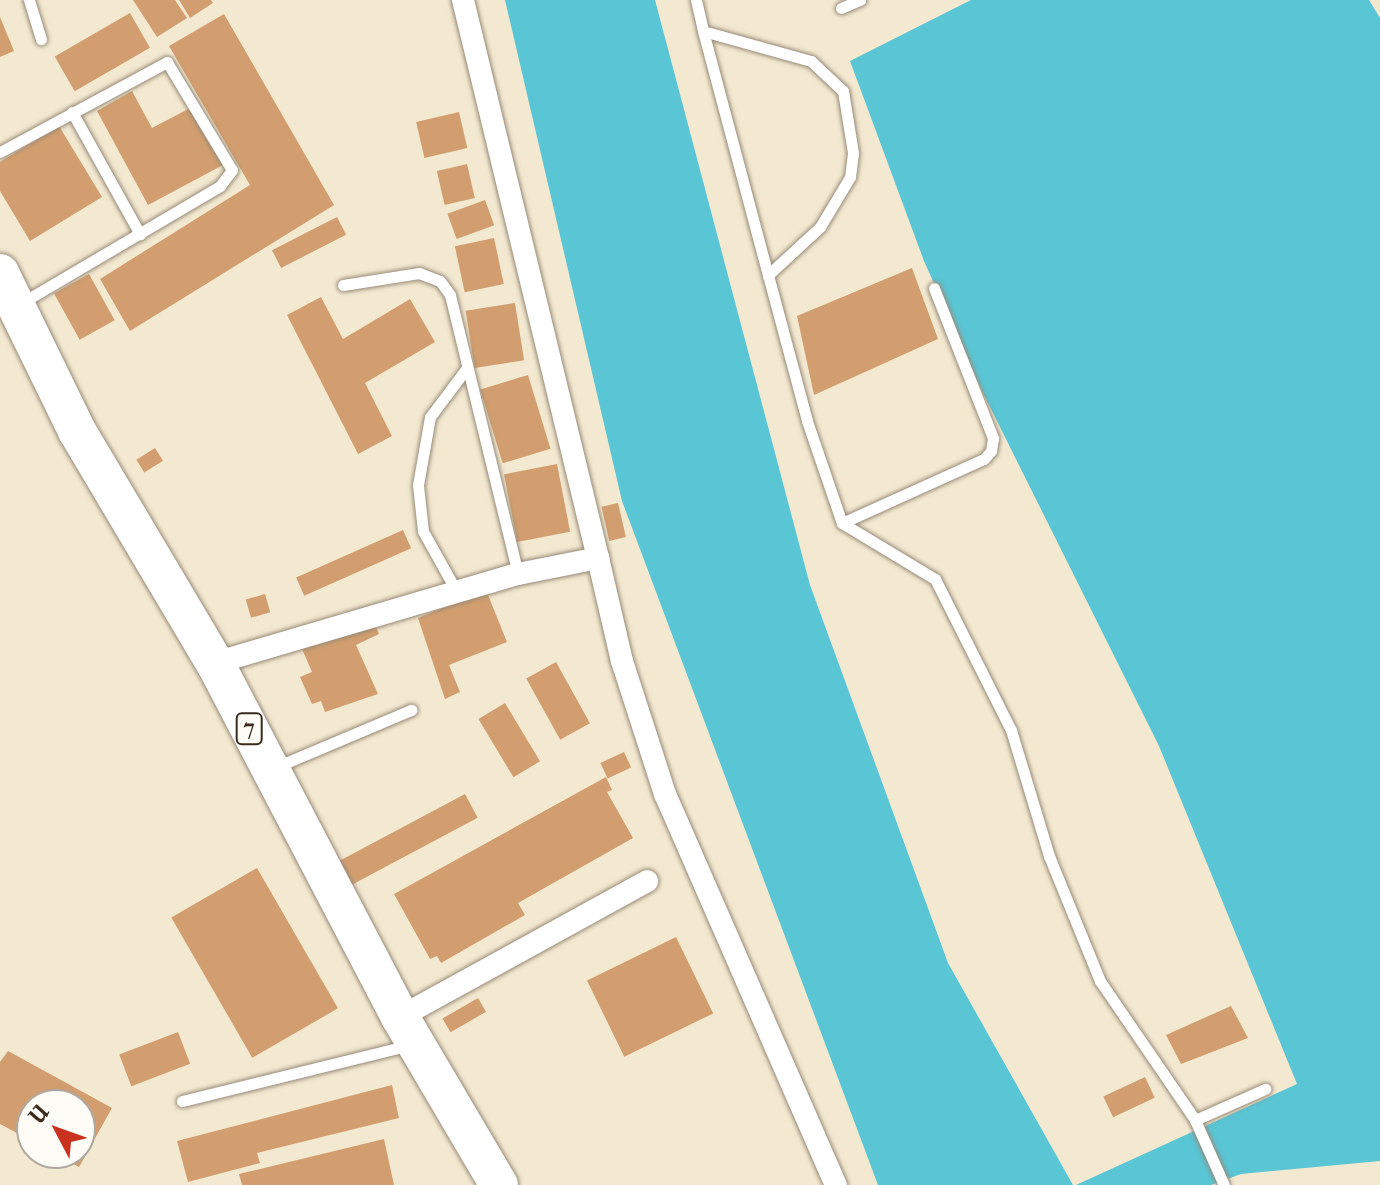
<!DOCTYPE html>
<html>
<head>
<meta charset="utf-8">
<style>
  body { margin:0 }
  #map { position:relative; width:1380px; height:1185px; overflow:hidden; background:#f3e9d1; font-family:"IM FELL French Canon",serif }
  div>[style] { position:absolute }
  [style*='--x'] { left:calc(var(--x)*1px); top:calc(var(--y)*1px); width:calc(var(--w)*1px); rotate:calc(var(--a)*1deg) }
  .water>* { inset:0; background:#5ac5d4 }
  .building>* { inset:0; background:#d29e6f; transform-origin:0 0 }
  .roads { filter:drop-shadow(0 0 2px #978a78) drop-shadow(0 0 2px #978a78) }
  .service>* { height:11px; margin:-5.5px; padding:0 5.5px; transform-origin:5.5px; border-radius:5.5px; background:#fff }
  .minor>* { height:22px; margin:-11px; padding:0 11px; transform-origin:11px; border-radius:11px; background:#fff }
  .trunk>* { height:38px; margin:-19px; padding:0 19px; transform-origin:19px; border-radius:19px; background:#fff }
  span { translate:-50% -50%; white-space:nowrap; text-align:center; line-height:1.15; -webkit-text-stroke:6px #fdfcf7; paint-order:stroke }
  .shield-label span { padding:2px 6px; background:#fdfcf7; border:2px solid; border-radius:6px; -webkit-text-stroke-width:0 }
  .shield-label { font-size:22px; color:#3b2a1e; font-weight:700 }
  .north { position:absolute; left:16px; top:1089px; width:80px; height:80px; box-sizing:border-box; background:#fdfcf7; border:2px solid #afa8a0; border-radius:50%; rotate:311deg; font-size:22px; font-weight:700; line-height:32px; text-align:center; color:#3b2a1e }
  .north::after { content:''; display:block; margin:auto; width:28px; height:36px; background:#c8321e; clip-path:polygon(50% 0,100% 100%,50% 72%,0 100%) }
</style>
</head>
<body>
<div id="map">
  <div class="water">
    <div style="clip-path:polygon(505px 0,655px 0,810px 585px,948px 963px,1073px 1185px,878px 1185px,622px 501px)"></div>
    <div style="clip-path:polygon(971px 0,1369px 0,1380px 18px,1380px 1161px,1241px 1174px,1211px 1185px,1076px 1185px,1297px 1084px,1159px 746px,983px 393px,924px 261px,850px 61px)"></div>
  </div>
  <div class="building">
    <div style="clip-path:polygon(133px 0,175px 0,187px 18px,157px 37px)"></div>
    <div style="clip-path:polygon(179px 0,211px 0,213px 3px,190px 18px)"></div>
    <div style="left:130px;top:13px;width:40px;height:87px;rotate:60deg"></div>
    <div style="clip-path:polygon(224px 14px,334px 205px,130px 331px,100px 279px,250px 185px,169px 46px)"></div>
    <div style="clip-path:polygon(0 17px,14px 51px,0 57px)"></div>
    <div style="clip-path:polygon(132px 91px,152px 128px,192px 107px,223px 165px,148px 205px,97px 111px)"></div>
    <div style="left:459px;top:112px;width:37px;height:44px;rotate:77deg"></div>
    <div style="clip-path:polygon(59px 126px,102px 197px,30px 241px,0 191px,0 162px)"></div>
    <div style="left:467px;top:164px;width:35px;height:31px;rotate:77deg"></div>
    <div style="left:485px;top:200px;width:27px;height:40px;rotate:70deg"></div>
    <div style="left:337px;top:217px;width:20px;height:73px;rotate:63deg"></div>
    <div style="left:494px;top:238px;width:47px;height:40px;rotate:78deg"></div>
    <div style="clip-path:polygon(912px 268px,938px 339px,814px 395px,797px 316px)"></div>
    <div style="left:89px;top:274px;width:53px;height:40px;rotate:61deg"></div>
    <div style="clip-path:polygon(321px 297px,343px 339px,410px 299px,435px 342px,365px 383px,392px 436px,358px 454px,287px 315px)"></div>
    <div style="left:515px;top:303px;width:58px;height:50px;rotate:81deg"></div>
    <div style="left:528px;top:375px;width:77px;height:50px;rotate:73deg"></div>
    <div style="left:155px;top:448px;width:15px;height:22px;rotate:58deg"></div>
    <div style="left:557px;top:464px;width:69px;height:54px;rotate:79deg"></div>
    <div style="left:618px;top:503px;width:35px;height:17px;rotate:77deg"></div>
    <div style="left:403px;top:530px;width:20px;height:117px;rotate:66deg"></div>
    <div style="clip-path:polygon(486px 590px,507px 642px,449px 665px,460px 692px,445px 699px,418px 618px)"></div>
    <div style="left:265px;top:594px;width:19px;height:20px;rotate:74deg"></div>
    <div style="clip-path:polygon(373px 620px,379px 634px,356px 645px,378px 694px,325px 712px,321px 701px,312px 704px,300px 677px,312px 672px,302px 649px)"></div>
    <div style="left:556px;top:662px;width:70px;height:34px;rotate:61deg"></div>
    <div style="left:505px;top:703px;width:68px;height:31px;rotate:59deg"></div>
    <div style="left:624px;top:752px;width:17px;height:26px;rotate:65deg"></div>
    <div style="clip-path:polygon(606px 777px,612px 790px,607px 792px,633px 838px,518px 903px,525px 915px,441px 963px,437px 956px,430px 959px,394px 894px)"></div>
    <div style="left:465px;top:794px;width:27px;height:143px;rotate:62deg"></div>
    <div style="left:257px;top:868px;width:162px;height:99px;rotate:60deg"></div>
    <div style="left:676px;top:937px;width:85px;height:99px;rotate:64deg"></div>
    <div style="left:478px;top:998px;width:16px;height:41px;rotate:60deg"></div>
    <div style="clip-path:polygon(1231px 1006px,1248px 1038px,1181px 1064px,1166px 1035px)"></div>
    <div style="left:178px;top:1032px;width:34px;height:63px;rotate:69deg"></div>
    <div style="clip-path:polygon(8px 1051px,112px 1108px,79px 1167px,53px 1153px,80px 1153px,80px 1105px,32px 1105px,32px 1141px,0 1124px,0 1062px)"></div>
    <div style="left:1145px;top:1077px;width:23px;height:46px;rotate:65deg"></div>
    <div style="clip-path:polygon(392px 1085px,399px 1118px,257px 1153px,260px 1163px,188px 1182px,177px 1141px)"></div>
    <div style="clip-path:polygon(384px 1139px,394px 1185px,242px 1185px,239px 1174px)"></div>
  </div>
  <div class="roads">
    <div class="service">
      <div style="--x:29;--y:0;--w:41;--a:72.9"></div>
      <div style="--x:696;--y:0;--w:32;--a:77"></div>
      <div style="--x:703;--y:31;--w:112;--a:15.5"></div>
      <div style="--x:811;--y:61;--w:44;--a:43.2"></div>
      <div style="--x:843;--y:91;--w:63;--a:80.8"></div>
      <div style="--x:853;--y:153;--w:24;--a:97"></div>
      <div style="--x:850;--y:177;--w:58;--a:121"></div>
      <div style="--x:820;--y:227;--w:71;--a:137.3"></div>
      <div style="--x:768;--y:275;--w:151;--a:75"></div>
      <div style="--x:807;--y:421;--w:108;--a:71.1"></div>
      <div style="--x:842;--y:523;--w:109;--a:31.1"></div>
      <div style="--x:935;--y:579;--w:169;--a:63.3"></div>
      <div style="--x:1011;--y:730;--w:132;--a:73.2"></div>
      <div style="--x:1049;--y:856;--w:135;--a:67.8"></div>
      <div style="--x:1100;--y:981;--w:168;--a:55.6"></div>
      <div style="--x:1195;--y:1120;--w:77;--a:-23.9"></div>
      <div style="--x:841;--y:8;--w:21;--a:-23"></div>
      <div style="--x:703;--y:31;--w:253;--a:75.1"></div>
      <div style="--x:72;--y:112;--w:140;--a:60.9"></div>
      <div style="--x:0;--y:152;--w:190;--a:-28.3"></div>
      <div style="--x:167;--y:62;--w:126;--a:59"></div>
      <div style="--x:232;--y:170;--w:20;--a:127"></div>
      <div style="--x:220;--y:186;--w:232;--a:149.5"></div>
      <div style="--x:343;--y:285;--w:77;--a:-9"></div>
      <div style="--x:419;--y:273;--w:22;--a:21"></div>
      <div style="--x:440;--y:281;--w:17;--a:54"></div>
      <div style="--x:450;--y:295;--w:287;--a:76.3"></div>
      <div style="--x:842;--y:523;--w:156;--a:-24.3"></div>
      <div style="--x:984;--y:459;--w:11;--a:-49"></div>
      <div style="--x:991;--y:451;--w:13;--a:-81"></div>
      <div style="--x:993;--y:438;--w:161;--a:-111.5"></div>
      <div style="--x:458;--y:594;--w:72;--a:-119.1"></div>
      <div style="--x:423;--y:531;--w:46;--a:-96.2"></div>
      <div style="--x:418;--y:485;--w:69;--a:-80"></div>
      <div style="--x:430;--y:417;--w:60;--a:-53.1"></div>
      <div style="--x:276;--y:767;--w:147;--a:-22.9"></div>
      <div style="--x:182;--y:1101;--w:235;--a:-13.8"></div>
      <div style="--x:1195;--y:1120;--w:71;--a:66"></div>
    </div>
    <div class="minor">
      <div style="--x:463;--y:0;--w:574;--a:76.4"></div>
      <div style="--x:215;--y:663;--w:316;--a:-16.4"></div>
      <div style="--x:518;--y:574;--w:82;--a:-11.3"></div>
      <div style="--x:598;--y:558;--w:106;--a:76.9"></div>
      <div style="--x:622;--y:661;--w:140;--a:72.1"></div>
      <div style="--x:665;--y:794;--w:427;--a:66.4"></div>
      <div style="--x:400;--y:1017;--w:282;--a:-28.8"></div>
    </div>
    <div class="trunk">
      <div style="--x:0;--y:273;--w:176;--a:64"></div>
      <div style="--x:77;--y:431;--w:270;--a:59.3"></div>
      <div style="--x:215;--y:663;--w:399;--a:62.4"></div>
      <div style="--x:400;--y:1017;--w:195;--a:59.5"></div>
    </div>
  </div>
  <div class="shield-label">
    <span style="left:249px;top:729px">7</span>
  </div>
  <div class="north">U</div>
</div>
</body>
</html>
